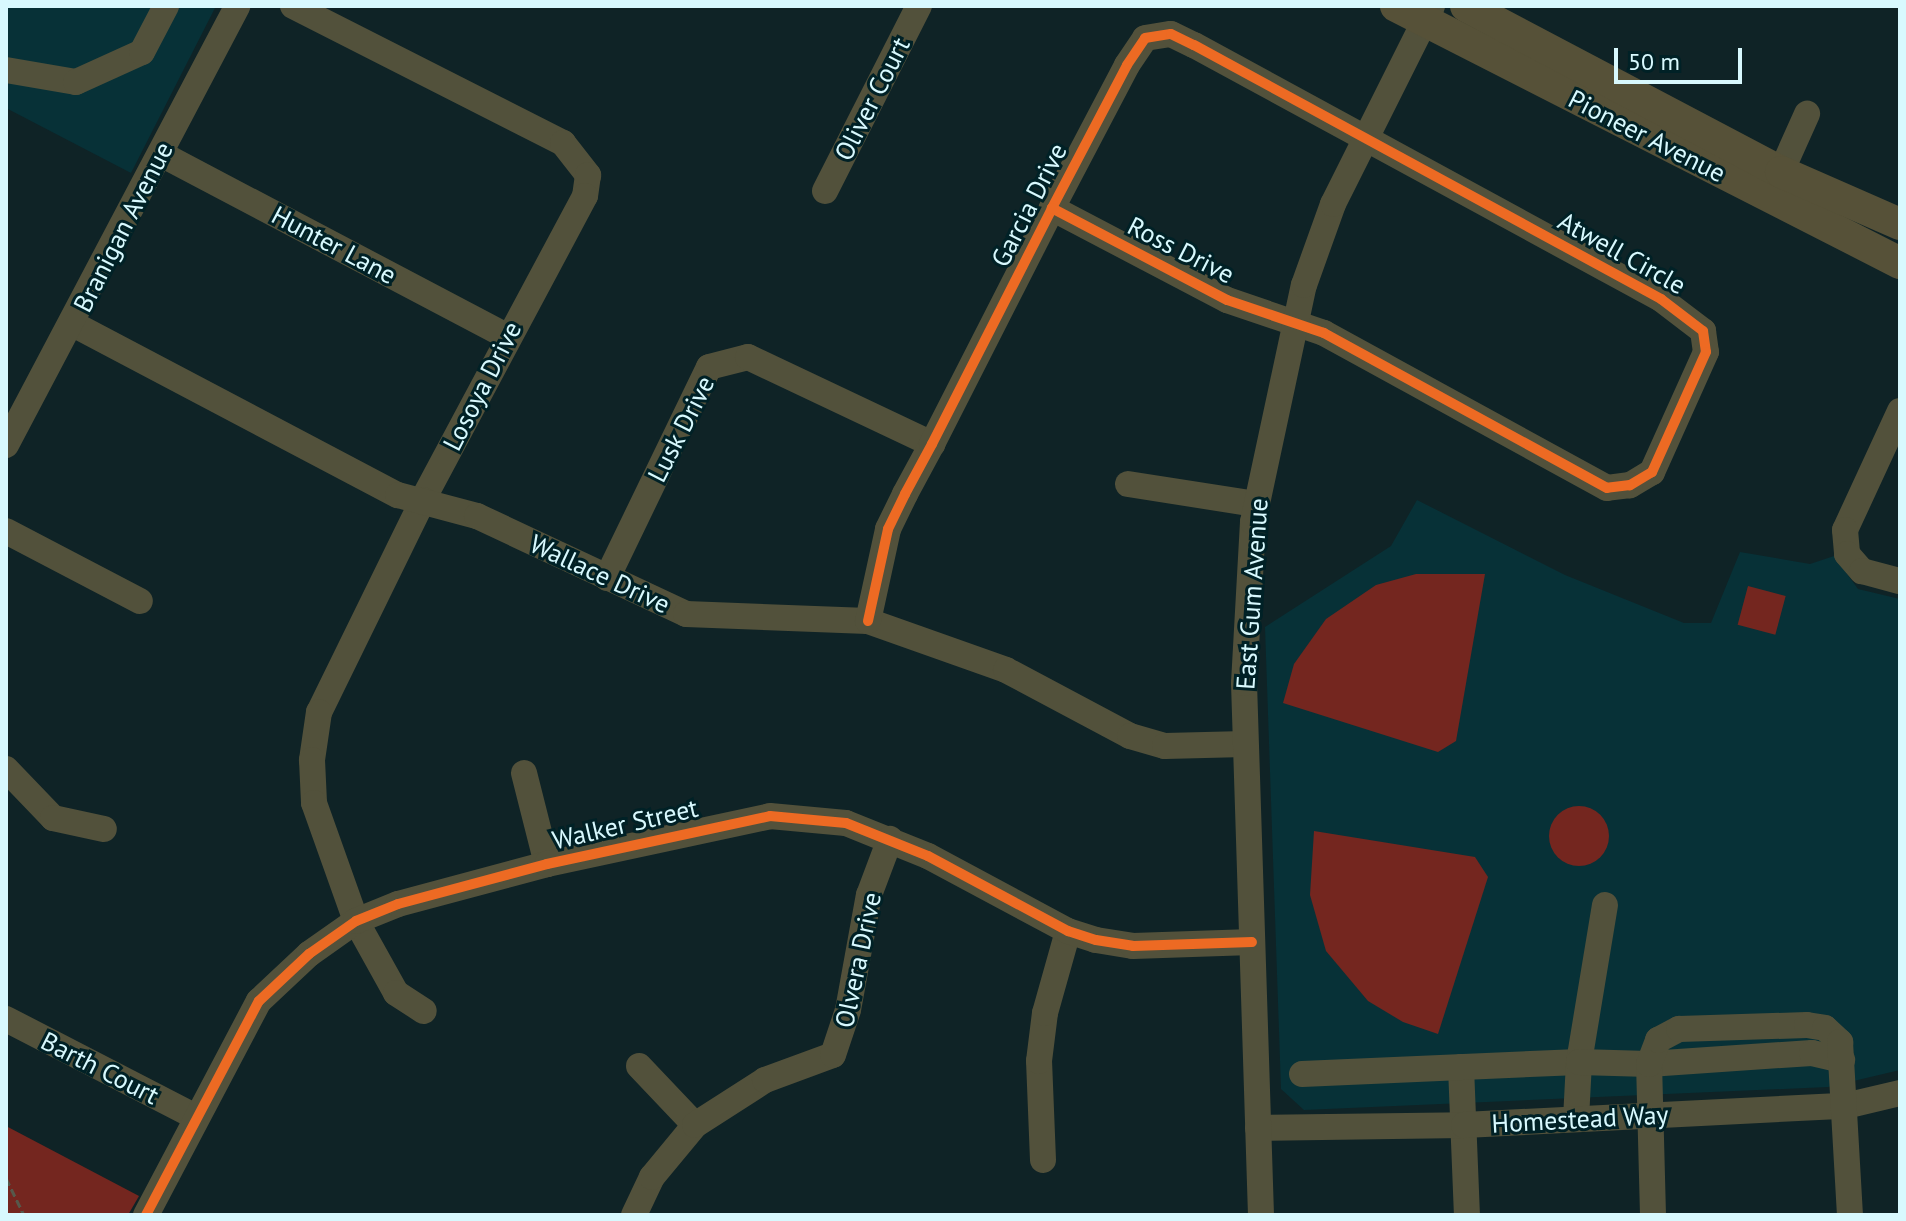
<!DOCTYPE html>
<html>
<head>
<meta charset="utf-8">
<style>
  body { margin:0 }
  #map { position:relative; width:1906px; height:1221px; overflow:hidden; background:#0f2326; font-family:"PT Sans",sans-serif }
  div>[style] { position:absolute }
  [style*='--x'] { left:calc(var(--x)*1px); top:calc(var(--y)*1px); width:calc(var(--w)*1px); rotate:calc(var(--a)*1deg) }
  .built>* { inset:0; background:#073137 }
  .green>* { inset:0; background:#74261f; transform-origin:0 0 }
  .round { border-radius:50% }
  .path>* { height:3px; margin-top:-1.5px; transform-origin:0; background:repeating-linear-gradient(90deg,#56594b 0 8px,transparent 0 12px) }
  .minor>* { height:26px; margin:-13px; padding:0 13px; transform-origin:13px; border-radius:13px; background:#52513b }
  .major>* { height:32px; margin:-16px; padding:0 16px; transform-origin:16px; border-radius:16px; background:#565138 }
  .cycleway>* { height:10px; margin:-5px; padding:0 5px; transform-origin:5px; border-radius:5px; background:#ed6a23 }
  span { translate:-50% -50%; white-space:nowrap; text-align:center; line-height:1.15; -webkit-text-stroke:6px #002126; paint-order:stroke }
  .street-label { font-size:26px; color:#d8f9fe }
  .frame { position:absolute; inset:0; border:8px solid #d8f9fe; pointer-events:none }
  .scale { position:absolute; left:1614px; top:48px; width:128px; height:36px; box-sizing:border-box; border:4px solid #d8f9fe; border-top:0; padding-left:10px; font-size:24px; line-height:28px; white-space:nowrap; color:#d8f9fe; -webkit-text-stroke:6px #002126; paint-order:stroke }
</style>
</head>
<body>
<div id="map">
  <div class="built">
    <div style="clip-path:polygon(6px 6px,216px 6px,131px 173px,6px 108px)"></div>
    <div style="clip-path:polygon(1417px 500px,1565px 575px,1684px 623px,1711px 623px,1740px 552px,1810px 564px,1834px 556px,1858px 589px,1900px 599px,1900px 1070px,1828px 1087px,1304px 1110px,1281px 1089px,1265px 627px,1391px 546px)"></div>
  </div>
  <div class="green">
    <div style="clip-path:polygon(1416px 574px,1485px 574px,1456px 741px,1438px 752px,1283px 703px,1294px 664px,1326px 619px,1376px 585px)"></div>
    <div style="left:1748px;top:586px;width:39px;height:40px;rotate:15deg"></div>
    <div class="round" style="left:1549px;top:806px;width:60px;height:60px"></div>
    <div style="clip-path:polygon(1314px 831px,1475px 857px,1488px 877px,1438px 1034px,1403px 1022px,1368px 1001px,1326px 951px,1310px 895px)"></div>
    <div style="clip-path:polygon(6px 1126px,139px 1196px,128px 1215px,6px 1215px)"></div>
  </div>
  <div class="path">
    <div style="--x:6;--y:1178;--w:41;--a:64.1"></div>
  </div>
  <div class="minor">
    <div style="--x:293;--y:6;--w:303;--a:26.9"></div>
    <div style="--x:563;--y:143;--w:41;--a:52"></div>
    <div style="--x:588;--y:175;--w:21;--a:98"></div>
    <div style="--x:585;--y:196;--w:344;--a:118.1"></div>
    <div style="--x:423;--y:500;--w:236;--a:116.1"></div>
    <div style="--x:319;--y:712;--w:49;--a:98.3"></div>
    <div style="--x:312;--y:760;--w:43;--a:87.3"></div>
    <div style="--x:314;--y:803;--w:125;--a:70.4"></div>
    <div style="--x:356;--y:921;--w:82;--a:60.9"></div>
    <div style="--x:396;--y:993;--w:33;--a:33"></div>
    <div style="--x:6;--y:70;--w:71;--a:9.7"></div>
    <div style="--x:76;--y:82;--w:72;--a:-24.4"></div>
    <div style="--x:142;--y:52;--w:52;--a:-62.4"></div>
    <div style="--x:161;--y:154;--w:392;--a:27.8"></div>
    <div style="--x:1781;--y:172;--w:64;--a:-65.9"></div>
    <div style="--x:825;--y:191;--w:208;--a:-63.1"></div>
    <div style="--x:73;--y:324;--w:367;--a:27.8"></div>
    <div style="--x:398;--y:495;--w:82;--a:14.9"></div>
    <div style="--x:477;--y:516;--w:231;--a:25.1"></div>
    <div style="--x:686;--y:614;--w:182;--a:2.2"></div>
    <div style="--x:868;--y:621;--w:146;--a:19.5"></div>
    <div style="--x:1006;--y:670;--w:140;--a:28"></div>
    <div style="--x:1130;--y:736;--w:36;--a:16"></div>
    <div style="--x:1165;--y:746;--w:80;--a:-1.4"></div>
    <div style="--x:1900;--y:411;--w:131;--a:114.8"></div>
    <div style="--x:1845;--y:530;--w:24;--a:85"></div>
    <div style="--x:1847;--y:554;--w:23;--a:49"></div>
    <div style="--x:1862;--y:571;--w:39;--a:15"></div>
    <div style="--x:6;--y:445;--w:496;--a:-62.2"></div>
    <div style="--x:1128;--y:484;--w:130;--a:8.9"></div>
    <div style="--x:6;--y:531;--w:151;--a:27.6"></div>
    <div style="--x:607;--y:578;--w:234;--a:-64.2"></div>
    <div style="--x:709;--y:367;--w:40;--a:-14.4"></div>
    <div style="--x:748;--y:357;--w:204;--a:25.3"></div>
    <div style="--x:868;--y:621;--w:94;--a:-77.7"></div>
    <div style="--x:888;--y:529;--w:39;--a:-64"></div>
    <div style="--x:905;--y:494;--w:57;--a:-61.6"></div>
    <div style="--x:932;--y:444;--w:265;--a:-63"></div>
    <div style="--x:1052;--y:208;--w:161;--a:-62.3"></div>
    <div style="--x:1127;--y:65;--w:32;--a:-56"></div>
    <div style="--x:1145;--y:38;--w:26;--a:-9"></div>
    <div style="--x:1171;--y:34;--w:25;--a:26"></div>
    <div style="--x:1194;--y:45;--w:532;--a:28.54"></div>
    <div style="--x:1661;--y:299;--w:53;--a:37.3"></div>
    <div style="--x:1703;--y:331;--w:21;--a:82"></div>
    <div style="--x:1706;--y:352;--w:132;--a:114.2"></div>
    <div style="--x:1652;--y:472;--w:26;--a:149"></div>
    <div style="--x:1630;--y:485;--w:23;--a:173"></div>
    <div style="--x:1607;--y:488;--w:323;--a:-151.3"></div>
    <div style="--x:1324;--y:333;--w:102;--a:-161.2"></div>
    <div style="--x:1227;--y:300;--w:198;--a:-152.3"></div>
    <div style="--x:6;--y:769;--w:68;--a:46.2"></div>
    <div style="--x:53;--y:818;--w:52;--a:12.2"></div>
    <div style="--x:524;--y:773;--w:94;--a:75.8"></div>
    <div style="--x:6;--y:1019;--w:212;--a:27.3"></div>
    <div style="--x:639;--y:1066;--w:81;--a:46.5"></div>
    <div style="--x:1461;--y:1067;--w:148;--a:87.7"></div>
    <div style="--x:1302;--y:1074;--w:277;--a:-2.5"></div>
    <div style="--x:1579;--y:1062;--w:159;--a:-80.6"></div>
    <div style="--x:1576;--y:1119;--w:57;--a:-87"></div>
    <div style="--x:1579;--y:1062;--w:70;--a:1.6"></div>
    <div style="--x:1649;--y:1064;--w:163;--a:-3.9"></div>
    <div style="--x:1812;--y:1053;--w:31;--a:13"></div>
    <div style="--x:1258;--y:1128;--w:206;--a:-0.8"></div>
    <div style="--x:1464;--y:1125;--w:381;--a:-2.9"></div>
    <div style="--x:1845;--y:1106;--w:57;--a:-13.3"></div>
    <div style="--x:1043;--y:1160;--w:99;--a:-92.3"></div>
    <div style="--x:1039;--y:1061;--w:48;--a:-82.9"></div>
    <div style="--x:1045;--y:1013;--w:85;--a:-74.3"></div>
    <div style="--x:146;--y:1215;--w:242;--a:-62.2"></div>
    <div style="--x:259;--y:1001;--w:69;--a:-43.2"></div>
    <div style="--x:309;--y:954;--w:57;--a:-35.1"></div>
    <div style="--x:356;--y:921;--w:45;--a:-22"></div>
    <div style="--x:398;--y:904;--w:154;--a:-15"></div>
    <div style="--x:547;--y:864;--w:228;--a:-12.1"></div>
    <div style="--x:770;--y:816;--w:76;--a:5.3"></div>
    <div style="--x:846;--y:823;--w:88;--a:21.9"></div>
    <div style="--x:928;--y:856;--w:159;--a:28.2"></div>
    <div style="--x:1068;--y:931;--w:29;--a:18"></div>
    <div style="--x:1096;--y:940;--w:37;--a:9"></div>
    <div style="--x:1133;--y:946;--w:119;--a:-1.9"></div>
    <div style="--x:634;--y:1215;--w:42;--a:-64.7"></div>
    <div style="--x:652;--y:1177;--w:67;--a:-50.4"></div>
    <div style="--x:695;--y:1125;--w:83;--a:-32.7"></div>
    <div style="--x:765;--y:1080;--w:72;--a:-20.2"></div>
    <div style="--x:833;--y:1055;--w:47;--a:-71.6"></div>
    <div style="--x:848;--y:1010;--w:117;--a:-79.7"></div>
    <div style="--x:869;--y:895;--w:60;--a:-69.4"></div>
    <div style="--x:1261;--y:1215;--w:532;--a:-91.83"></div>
    <div style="--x:1244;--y:683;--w:161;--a:-86.8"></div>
    <div style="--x:1253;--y:522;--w:242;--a:-77.9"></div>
    <div style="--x:1304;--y:285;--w:86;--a:-70.3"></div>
    <div style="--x:1333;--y:204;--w:221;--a:-63.4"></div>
    <div style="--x:1653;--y:1215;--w:151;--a:-91.5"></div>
    <div style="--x:1649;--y:1064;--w:26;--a:-69"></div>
    <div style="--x:1658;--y:1040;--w:24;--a:-28"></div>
    <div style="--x:1679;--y:1029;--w:128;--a:-1.8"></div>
    <div style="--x:1807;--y:1025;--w:18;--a:9"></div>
    <div style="--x:1825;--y:1028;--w:21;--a:43"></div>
    <div style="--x:1840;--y:1042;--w:173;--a:86.7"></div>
  </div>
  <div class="major">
    <div style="--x:1396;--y:6;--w:566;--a:27.02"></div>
    <div style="--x:1466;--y:6;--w:356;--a:27.8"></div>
    <div style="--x:1781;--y:172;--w:130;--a:23.6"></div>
  </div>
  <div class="cycleway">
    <div style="--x:868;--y:621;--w:94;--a:-77.7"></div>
    <div style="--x:888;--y:529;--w:39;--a:-64"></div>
    <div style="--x:905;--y:494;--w:57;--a:-61.6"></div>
    <div style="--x:932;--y:444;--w:265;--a:-63"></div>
    <div style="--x:1052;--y:208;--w:161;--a:-62.3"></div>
    <div style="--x:1127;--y:65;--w:32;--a:-56"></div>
    <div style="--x:1145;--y:38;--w:26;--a:-9"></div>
    <div style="--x:1171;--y:34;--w:25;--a:26"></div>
    <div style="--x:1194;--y:45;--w:532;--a:28.54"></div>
    <div style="--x:1661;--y:299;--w:53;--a:37.3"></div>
    <div style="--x:1703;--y:331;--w:21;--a:82"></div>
    <div style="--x:1706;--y:352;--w:132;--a:114.2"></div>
    <div style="--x:1652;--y:472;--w:26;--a:149"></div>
    <div style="--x:1630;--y:485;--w:23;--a:173"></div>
    <div style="--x:1607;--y:488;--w:323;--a:-151.3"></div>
    <div style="--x:1324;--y:333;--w:102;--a:-161.2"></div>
    <div style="--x:1227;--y:300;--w:198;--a:-152.3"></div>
    <div style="--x:146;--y:1215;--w:242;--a:-62.2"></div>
    <div style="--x:259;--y:1001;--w:69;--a:-43.2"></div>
    <div style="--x:309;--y:954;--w:57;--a:-35.1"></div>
    <div style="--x:356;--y:921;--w:45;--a:-22"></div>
    <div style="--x:398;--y:904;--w:154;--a:-15"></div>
    <div style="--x:547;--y:864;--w:228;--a:-12.1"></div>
    <div style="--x:770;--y:816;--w:76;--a:5.3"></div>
    <div style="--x:846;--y:823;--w:88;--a:21.9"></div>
    <div style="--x:928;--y:856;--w:159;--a:28.2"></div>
    <div style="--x:1068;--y:931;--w:29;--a:18"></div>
    <div style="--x:1096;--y:940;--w:37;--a:9"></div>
    <div style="--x:1133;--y:946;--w:119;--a:-1.9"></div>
  </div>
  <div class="street-label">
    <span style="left:872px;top:99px;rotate:-63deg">Oliver Court</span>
    <span style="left:1647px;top:136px;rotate:27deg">Pioneer Avenue</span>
    <span style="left:1029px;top:205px;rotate:-63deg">Garcia Drive</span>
    <span style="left:123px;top:227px;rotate:-63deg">Branigan Avenue</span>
    <span style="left:334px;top:245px;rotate:28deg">Hunter Lane</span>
    <span style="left:1181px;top:250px;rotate:27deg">Ross Drive</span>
    <span style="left:1622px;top:253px;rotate:29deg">Atwell Circle</span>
    <span style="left:482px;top:386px;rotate:-63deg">Losoya Drive</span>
    <span style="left:681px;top:429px;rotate:-63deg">Lusk Drive</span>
    <span style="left:600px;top:574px;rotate:25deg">Wallace Drive</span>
    <span style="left:1252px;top:594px;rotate:-86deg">East Gum Avenue</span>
    <span style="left:625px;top:824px;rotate:-13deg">Walker Street</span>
    <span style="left:858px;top:960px;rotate:-78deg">Olvera Drive</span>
    <span style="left:100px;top:1068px;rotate:27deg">Barth Court</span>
    <span style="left:1580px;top:1119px;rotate:-3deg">Homestead Way</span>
  </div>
  <div class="frame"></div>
  <div class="scale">50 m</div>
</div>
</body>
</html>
